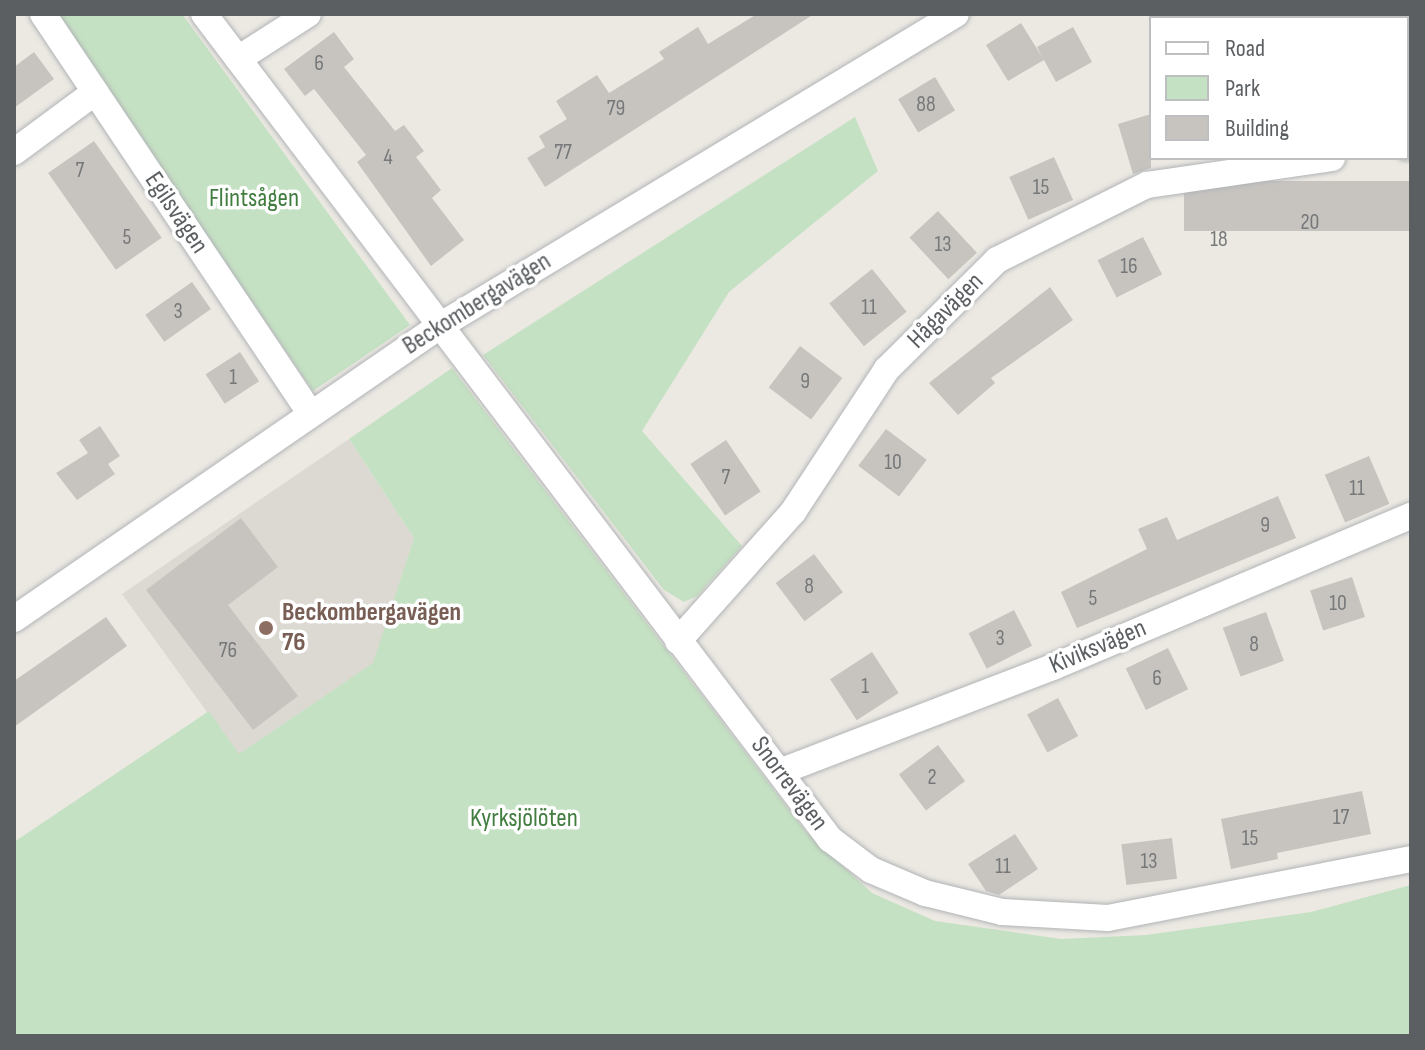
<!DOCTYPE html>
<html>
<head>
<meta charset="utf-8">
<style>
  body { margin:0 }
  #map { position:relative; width:1425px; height:1050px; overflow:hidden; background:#ece9e3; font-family:"Sofia Sans Condensed",sans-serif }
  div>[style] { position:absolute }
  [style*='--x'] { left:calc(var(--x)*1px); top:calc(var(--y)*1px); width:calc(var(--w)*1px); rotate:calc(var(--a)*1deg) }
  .education>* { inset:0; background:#dcd8d2 }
  .green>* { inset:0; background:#c5e1c3 }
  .building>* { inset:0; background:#c7c4c0; transform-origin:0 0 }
  .roads { filter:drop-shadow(0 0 2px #b1b4b7) drop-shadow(0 0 2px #b1b4b7) }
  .minor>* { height:26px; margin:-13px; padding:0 13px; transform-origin:13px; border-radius:13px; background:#fff }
  .dots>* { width:22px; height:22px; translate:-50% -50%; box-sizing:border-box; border:4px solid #fff; border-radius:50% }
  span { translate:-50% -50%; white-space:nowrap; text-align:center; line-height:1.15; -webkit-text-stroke:7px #fff; paint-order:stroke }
  .number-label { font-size:22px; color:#76787a }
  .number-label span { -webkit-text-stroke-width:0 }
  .park-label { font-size:26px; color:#417d3f }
  .street-label { font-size:26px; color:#5b5f62 }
  .education-label { font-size:26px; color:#785e54; font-weight:700 }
  .left { translate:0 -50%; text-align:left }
  .frame { position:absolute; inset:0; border:16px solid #5b5f62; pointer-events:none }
  .legend { position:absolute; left:1149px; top:16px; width:260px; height:144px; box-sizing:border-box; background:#fff; border:2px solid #bdbfc0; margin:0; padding:10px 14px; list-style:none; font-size:24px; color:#5b5f62 }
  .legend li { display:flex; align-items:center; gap:16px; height:40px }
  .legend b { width:40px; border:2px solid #bdbfc0 }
</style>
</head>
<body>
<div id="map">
  <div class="education">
    <div style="clip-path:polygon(349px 439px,414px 538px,374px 663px,238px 755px,122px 594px)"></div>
  </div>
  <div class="green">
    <div style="clip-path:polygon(56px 14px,182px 14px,410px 325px,313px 391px)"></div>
    <div style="clip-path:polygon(855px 117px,878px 171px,729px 292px,642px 431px,742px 546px,697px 596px,684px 602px,664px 590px,483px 355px)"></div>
    <div style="clip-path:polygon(452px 368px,805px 831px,872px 893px,935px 921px,1061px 939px,1146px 935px,1311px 912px,1411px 885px,1411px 1036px,14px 1036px,14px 842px,209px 711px,239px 754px,373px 663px,414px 538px,349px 439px)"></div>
  </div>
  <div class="building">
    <div style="clip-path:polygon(757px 14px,814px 14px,545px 187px,527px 158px,545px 147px,539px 136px,567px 119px,556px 101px,597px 75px,609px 93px,664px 59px,659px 52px,698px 27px,708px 44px)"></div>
    <div style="clip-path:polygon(1021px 23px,1042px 57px,1037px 47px,1073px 27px,1092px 62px,1056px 82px,1044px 60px,1008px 81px,986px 45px)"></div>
    <div style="clip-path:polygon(334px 32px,354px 59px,344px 67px,395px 131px,404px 125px,424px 151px,416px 157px,441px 190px,432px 198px,464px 240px,431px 266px,357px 162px,366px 155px,314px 89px,305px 96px,284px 69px)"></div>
    <div style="clip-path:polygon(34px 52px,54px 79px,14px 108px,14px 67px)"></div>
    <div style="left:935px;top:77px;width:39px;height:43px;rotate:59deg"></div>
    <div style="clip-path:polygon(1151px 114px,1151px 168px,1133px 174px,1118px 124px)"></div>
    <div style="left:94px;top:141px;width:118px;height:56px;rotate:55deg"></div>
    <div style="left:1054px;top:157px;width:47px;height:49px;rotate:66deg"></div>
    <div style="left:1411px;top:181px;width:50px;height:227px;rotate:90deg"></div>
    <div style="left:938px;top:211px;width:57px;height:39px;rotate:47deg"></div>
    <div style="left:1143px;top:237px;width:42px;height:51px;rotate:63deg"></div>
    <div style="left:872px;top:269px;width:55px;height:55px;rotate:51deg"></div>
    <div style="left:192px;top:282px;width:33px;height:57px;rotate:55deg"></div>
    <div style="clip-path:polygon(1050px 287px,1073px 320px,991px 378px,995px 383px,958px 415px,929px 383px)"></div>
    <div style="left:800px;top:346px;width:53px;height:52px;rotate:37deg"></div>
    <div style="left:240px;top:352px;width:35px;height:41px;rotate:57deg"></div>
    <div style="clip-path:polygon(100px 426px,120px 456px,108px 464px,115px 474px,77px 500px,56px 473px,88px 453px,79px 440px)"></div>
    <div style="left:886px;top:429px;width:51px;height:46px;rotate:37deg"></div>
    <div style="left:726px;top:440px;width:62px;height:43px;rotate:56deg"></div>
    <div style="left:1369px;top:456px;width:52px;height:48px;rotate:67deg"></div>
    <div style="clip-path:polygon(1278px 496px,1296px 538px,1077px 628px,1061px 592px,1147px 549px,1138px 529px,1167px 517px,1177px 540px)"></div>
    <div style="clip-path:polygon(241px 518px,278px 567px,228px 605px,298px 696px,253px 730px,146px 590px)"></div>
    <div style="left:814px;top:554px;width:48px;height:48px;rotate:53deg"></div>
    <div style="left:1352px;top:577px;width:42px;height:44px;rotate:72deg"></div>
    <div style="left:1014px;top:610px;width:40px;height:51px;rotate:63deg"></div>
    <div style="left:1266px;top:612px;width:52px;height:46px;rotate:70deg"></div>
    <div style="clip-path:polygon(106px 617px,127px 646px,14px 727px,14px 681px)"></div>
    <div style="left:1168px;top:648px;width:46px;height:47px;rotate:64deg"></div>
    <div style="left:872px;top:652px;width:49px;height:50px;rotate:57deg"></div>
    <div style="left:1058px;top:698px;width:43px;height:35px;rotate:62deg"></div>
    <div style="left:938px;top:745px;width:45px;height:49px;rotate:53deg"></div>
    <div style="clip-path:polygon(1362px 791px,1371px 834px,1277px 853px,1278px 859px,1231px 869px,1221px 819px)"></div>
    <div style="clip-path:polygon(1015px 834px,1038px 869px,999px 895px,986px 891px,968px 864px)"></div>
    <div style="left:1172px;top:838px;width:41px;height:51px;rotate:83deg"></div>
  </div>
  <div class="roads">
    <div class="minor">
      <div style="--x:43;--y:14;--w:479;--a:56.2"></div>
      <div style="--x:204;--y:14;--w:1036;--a:52.81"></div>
      <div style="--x:830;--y:839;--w:51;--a:37.1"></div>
      <div style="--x:871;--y:870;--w:59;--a:23.1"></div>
      <div style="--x:925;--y:893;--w:79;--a:13.9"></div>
      <div style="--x:1002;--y:912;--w:106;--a:3.2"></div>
      <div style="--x:1108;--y:918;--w:309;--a:-11"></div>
      <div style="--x:238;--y:59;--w:83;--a:-32.7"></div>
      <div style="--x:1407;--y:147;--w:4;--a:-14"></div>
      <div style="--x:14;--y:152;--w:101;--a:-36.5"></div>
      <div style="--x:14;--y:619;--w:515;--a:-34.55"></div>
      <div style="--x:438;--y:327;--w:605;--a:-31.14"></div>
      <div style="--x:678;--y:641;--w:173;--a:-48.3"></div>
      <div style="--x:793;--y:512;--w:171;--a:-56.7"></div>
      <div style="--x:887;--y:369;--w:155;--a:-44.7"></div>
      <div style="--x:997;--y:260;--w:168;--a:-26.6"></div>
      <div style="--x:1147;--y:185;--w:187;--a:-8.3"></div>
      <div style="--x:782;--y:771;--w:290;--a:-21"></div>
      <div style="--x:1053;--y:667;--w:389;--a:-22.9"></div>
    </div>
  </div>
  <div class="dots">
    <div style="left:266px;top:628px;background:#8d6e63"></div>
  </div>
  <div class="number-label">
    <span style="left:319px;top:64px">6</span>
    <span style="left:926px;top:105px">88</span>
    <span style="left:616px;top:109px">79</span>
    <span style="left:563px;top:153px">77</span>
    <span style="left:388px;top:158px">4</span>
    <span style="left:80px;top:171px">7</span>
    <span style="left:1041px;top:188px">15</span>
    <span style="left:1310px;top:223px">20</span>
    <span style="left:127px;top:238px">5</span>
    <span style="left:1219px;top:240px">18</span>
    <span style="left:943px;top:245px">13</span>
    <span style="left:1129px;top:267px">16</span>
    <span style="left:869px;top:308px">11</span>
    <span style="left:178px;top:312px">3</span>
    <span style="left:233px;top:378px">1</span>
    <span style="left:805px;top:382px">9</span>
    <span style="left:893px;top:463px">10</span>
    <span style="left:726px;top:478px">7</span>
    <span style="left:1357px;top:489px">11</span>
    <span style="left:1265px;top:526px">9</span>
    <span style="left:809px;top:587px">8</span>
    <span style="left:1093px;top:599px">5</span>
    <span style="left:1338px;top:604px">10</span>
    <span style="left:1000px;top:639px">3</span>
    <span style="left:1254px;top:645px">8</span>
    <span style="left:228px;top:651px">76</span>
    <span style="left:1157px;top:679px">6</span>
    <span style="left:865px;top:687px">1</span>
    <span style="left:932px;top:778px">2</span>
    <span style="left:1341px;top:818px">17</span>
    <span style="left:1250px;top:839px">15</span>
    <span style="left:1149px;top:862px">13</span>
    <span style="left:1003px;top:867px">11</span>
  </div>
  <div class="park-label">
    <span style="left:254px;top:199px">Flintsågen</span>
    <span style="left:524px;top:819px">Kyrksjölöten</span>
  </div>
  <div class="street-label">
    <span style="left:176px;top:213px;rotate:56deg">Egilsvägen</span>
    <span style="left:477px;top:304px;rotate:-32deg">Beckombergavägen</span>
    <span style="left:946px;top:311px;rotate:-45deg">Hågavägen</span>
    <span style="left:1098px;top:647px;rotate:-23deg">Kiviksvägen</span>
    <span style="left:789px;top:784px;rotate:53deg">Snorrevägen</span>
  </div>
  <div class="education-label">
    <span class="left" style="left:282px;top:628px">Beckombergavägen<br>76</span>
  </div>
  <div class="frame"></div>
  <ul class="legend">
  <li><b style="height:10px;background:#fff"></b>Road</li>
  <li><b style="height:22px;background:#c5e1c3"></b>Park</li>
  <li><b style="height:22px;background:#c7c4c0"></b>Building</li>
  </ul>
</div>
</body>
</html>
